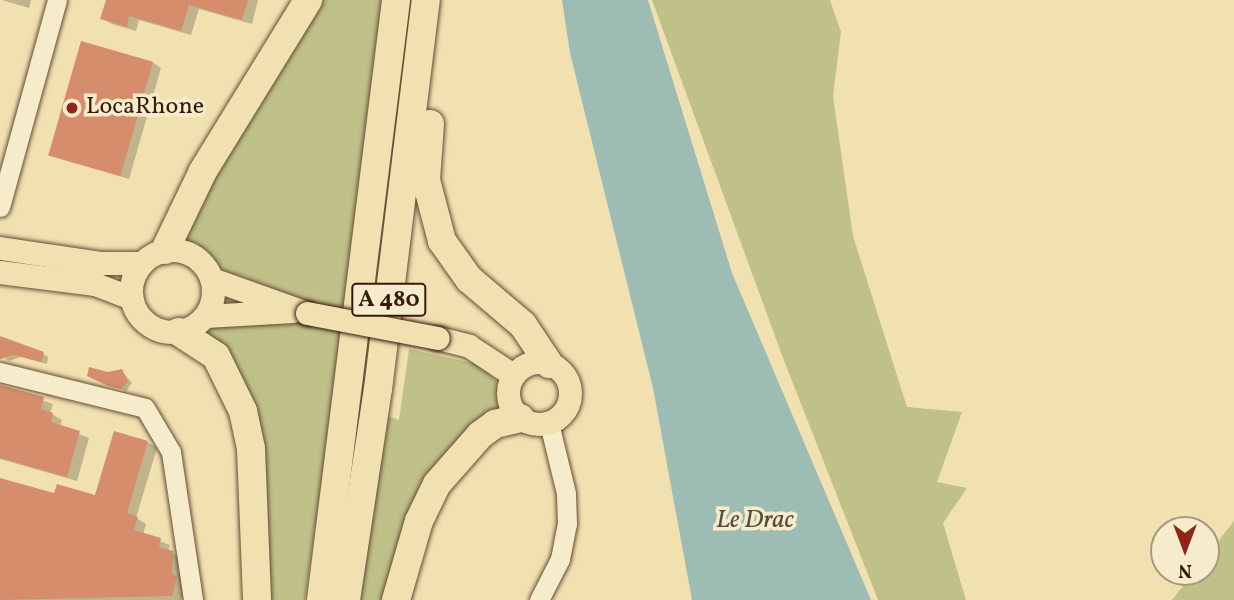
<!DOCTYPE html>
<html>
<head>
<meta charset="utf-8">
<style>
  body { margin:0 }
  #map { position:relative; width:1234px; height:600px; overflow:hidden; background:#f1e1b0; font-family:Vollkorn,serif }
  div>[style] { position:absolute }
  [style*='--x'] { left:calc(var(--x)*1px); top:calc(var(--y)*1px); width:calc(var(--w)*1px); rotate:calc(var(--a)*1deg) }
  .green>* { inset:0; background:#bfc188 }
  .water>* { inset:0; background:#9dbcb4 }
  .shadow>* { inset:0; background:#0003 }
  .building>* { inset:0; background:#d58d6b; transform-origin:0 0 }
  .roads { filter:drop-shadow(0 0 2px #654c36) drop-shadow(0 0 2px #654c36) }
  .minor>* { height:19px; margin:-9.5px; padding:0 9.5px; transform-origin:9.5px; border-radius:9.5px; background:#f6eccc }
  .major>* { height:23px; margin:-11.5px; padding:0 11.5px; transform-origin:11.5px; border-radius:11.5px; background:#f1e1b0 }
  .major>.ring { margin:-11.5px; padding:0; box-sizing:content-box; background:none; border:23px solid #f1e1b0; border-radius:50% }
  .highway>* { height:28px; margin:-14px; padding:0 14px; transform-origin:14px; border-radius:14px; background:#f1e1b0 }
  .bridges { filter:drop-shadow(0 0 2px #361b0d) drop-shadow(0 0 2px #361b0d) }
  .major-bridge>* { height:23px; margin:-11.5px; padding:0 11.5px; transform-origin:11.5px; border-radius:11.5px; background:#f1e1b0 }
  .dots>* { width:19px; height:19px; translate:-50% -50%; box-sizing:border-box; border:4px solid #f6eccc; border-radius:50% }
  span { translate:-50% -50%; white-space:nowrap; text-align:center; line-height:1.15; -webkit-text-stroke:7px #f6eccc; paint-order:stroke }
  .shield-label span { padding:2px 5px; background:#f6eccc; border:2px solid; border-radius:5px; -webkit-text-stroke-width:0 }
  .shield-label { font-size:23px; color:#361b0d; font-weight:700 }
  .poi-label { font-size:24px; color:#361b0d }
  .left { translate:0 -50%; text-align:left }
  .water-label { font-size:26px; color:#554b3f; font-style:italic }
  .north { position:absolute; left:1150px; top:516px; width:70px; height:70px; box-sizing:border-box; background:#f6eccc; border:2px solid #a99880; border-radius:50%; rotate:180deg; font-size:19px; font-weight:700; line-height:28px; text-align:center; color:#361b0d }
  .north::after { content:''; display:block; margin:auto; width:24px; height:32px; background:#8f2418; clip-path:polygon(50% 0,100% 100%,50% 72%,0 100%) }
</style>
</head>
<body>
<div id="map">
  <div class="green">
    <div style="clip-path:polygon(319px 0,383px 0,365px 173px,305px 600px,263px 600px,224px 353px,207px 332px,224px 272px,204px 251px,179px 239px)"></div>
    <div style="clip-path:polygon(652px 0,830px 0,841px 32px,833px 96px,853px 236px,907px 407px,962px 412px,937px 482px,967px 488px,943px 523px,966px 600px,878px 600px,783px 358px)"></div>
    <div style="clip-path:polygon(409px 349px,481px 365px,497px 382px,499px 408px,463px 445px,392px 600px,357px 600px,389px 416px,399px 420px)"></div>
    <div style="clip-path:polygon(1234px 521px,1234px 600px,1172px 600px,1194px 572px,1206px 572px,1206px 557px)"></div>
  </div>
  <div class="water">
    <div style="clip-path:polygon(562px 0,648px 0,732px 273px,871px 600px,692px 600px,653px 388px,570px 53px)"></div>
  </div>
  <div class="shadow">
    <div style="clip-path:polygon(2px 0,31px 0,29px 8px)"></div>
    <div style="clip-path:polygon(108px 0,258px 0,252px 24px,199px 9px,191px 35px,139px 20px,136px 31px,112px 24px,102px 18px)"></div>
    <div style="clip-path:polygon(152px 62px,161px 68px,129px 179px,51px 156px)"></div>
    <div style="clip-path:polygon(0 340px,43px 354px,48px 357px,47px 364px,21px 357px,9px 361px,0 354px)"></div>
    <div style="clip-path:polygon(122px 371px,132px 383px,126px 391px,94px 378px)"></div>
    <div style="clip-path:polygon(0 386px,53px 404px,50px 413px,62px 420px,60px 427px,89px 438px,77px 481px,0 459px)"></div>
    <div style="clip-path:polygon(147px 442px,157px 448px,136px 518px,146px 524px,143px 535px,170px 545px,168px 551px,182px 558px,186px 584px,181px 600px,0 600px,0 480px,55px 496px,97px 497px)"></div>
  </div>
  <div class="building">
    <div style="clip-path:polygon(106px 0,248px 0,242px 20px,189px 5px,181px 31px,129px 16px,127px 27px,100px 19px)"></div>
    <div style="left:81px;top:41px;width:75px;height:119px;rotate:16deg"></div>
    <div style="clip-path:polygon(0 336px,44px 352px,41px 362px,14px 355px,0 359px)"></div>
    <div style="clip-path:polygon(89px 367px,108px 372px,122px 369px,128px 382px,121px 389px,108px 386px,87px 376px)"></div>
    <div style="clip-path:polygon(0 385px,44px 397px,41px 409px,53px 413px,51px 422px,80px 431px,67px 477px,0 458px)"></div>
    <div style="clip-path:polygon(114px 431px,148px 441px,127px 513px,138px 517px,134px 530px,161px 538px,159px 547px,173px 551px,172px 574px,177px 577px,172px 596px,0 600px,0 478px,54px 493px,57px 484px,95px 495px)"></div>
  </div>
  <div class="roads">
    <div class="minor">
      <div style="--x:0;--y:207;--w:215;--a:-74.6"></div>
      <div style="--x:0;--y:372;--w:149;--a:13.9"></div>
      <div style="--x:145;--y:408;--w:51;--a:59.4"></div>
      <div style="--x:171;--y:452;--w:150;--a:81.5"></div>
      <div style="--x:539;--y:600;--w:46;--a:-62.9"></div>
      <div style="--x:560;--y:559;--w:36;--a:-79"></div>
      <div style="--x:567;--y:524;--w:31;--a:-92"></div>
      <div style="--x:566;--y:493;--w:72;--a:-103.7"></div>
    </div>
    <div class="major">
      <div style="--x:0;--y:248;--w:101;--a:8.5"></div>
      <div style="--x:100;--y:263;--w:42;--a:0"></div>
      <div class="ring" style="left:131px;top:250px;width:59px;height:59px"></div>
      <div style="--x:0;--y:272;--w:96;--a:7.2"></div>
      <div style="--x:95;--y:284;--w:39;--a:21"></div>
      <div style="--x:212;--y:279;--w:101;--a:19.7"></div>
      <div style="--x:205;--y:316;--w:88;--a:-3.3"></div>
      <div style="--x:438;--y:338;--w:32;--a:14"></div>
      <div style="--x:469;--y:346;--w:53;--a:33.4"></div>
      <div class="ring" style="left:508px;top:362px;width:39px;height:39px"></div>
    </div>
    <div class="highway">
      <div style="--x:430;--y:124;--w:56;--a:94.1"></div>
      <div style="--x:426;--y:180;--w:63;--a:75.3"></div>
      <div style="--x:442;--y:241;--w:47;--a:54.6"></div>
      <div style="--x:469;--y:279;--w:71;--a:40.4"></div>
      <div style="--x:523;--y:325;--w:47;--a:56.3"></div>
      <div style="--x:165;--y:250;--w:88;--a:-64.3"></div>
      <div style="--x:203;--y:171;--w:201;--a:-58.4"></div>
      <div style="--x:179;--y:332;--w:44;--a:33"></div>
      <div style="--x:216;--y:356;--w:61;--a:63.9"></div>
      <div style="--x:243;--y:411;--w:39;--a:78"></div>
      <div style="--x:251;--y:449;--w:151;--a:87.7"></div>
      <div style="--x:321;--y:600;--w:605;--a:-82.87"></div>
      <div style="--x:346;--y:600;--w:213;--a:-81.4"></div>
      <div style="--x:378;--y:389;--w:392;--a:-83"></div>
      <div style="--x:396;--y:600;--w:82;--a:-73.8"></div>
      <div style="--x:419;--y:521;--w:41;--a:-64.1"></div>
      <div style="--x:437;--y:484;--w:65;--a:-48.7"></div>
      <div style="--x:480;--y:435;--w:19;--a:-36"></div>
      <div style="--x:495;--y:424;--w:26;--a:-13"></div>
    </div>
  </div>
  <div class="bridges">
    <div class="major-bridge">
      <div style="--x:307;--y:313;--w:133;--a:10.8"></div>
    </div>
  </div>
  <div class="dots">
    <div style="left:72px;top:108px;background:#8f2418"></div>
  </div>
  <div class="shield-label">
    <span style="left:389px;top:300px">A 480</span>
  </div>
  <div class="poi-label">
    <span class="left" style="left:86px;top:108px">LocaRhone</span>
  </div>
  <div class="water-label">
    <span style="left:755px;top:521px">Le Drac</span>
  </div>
  <div class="north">N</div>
</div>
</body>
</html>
